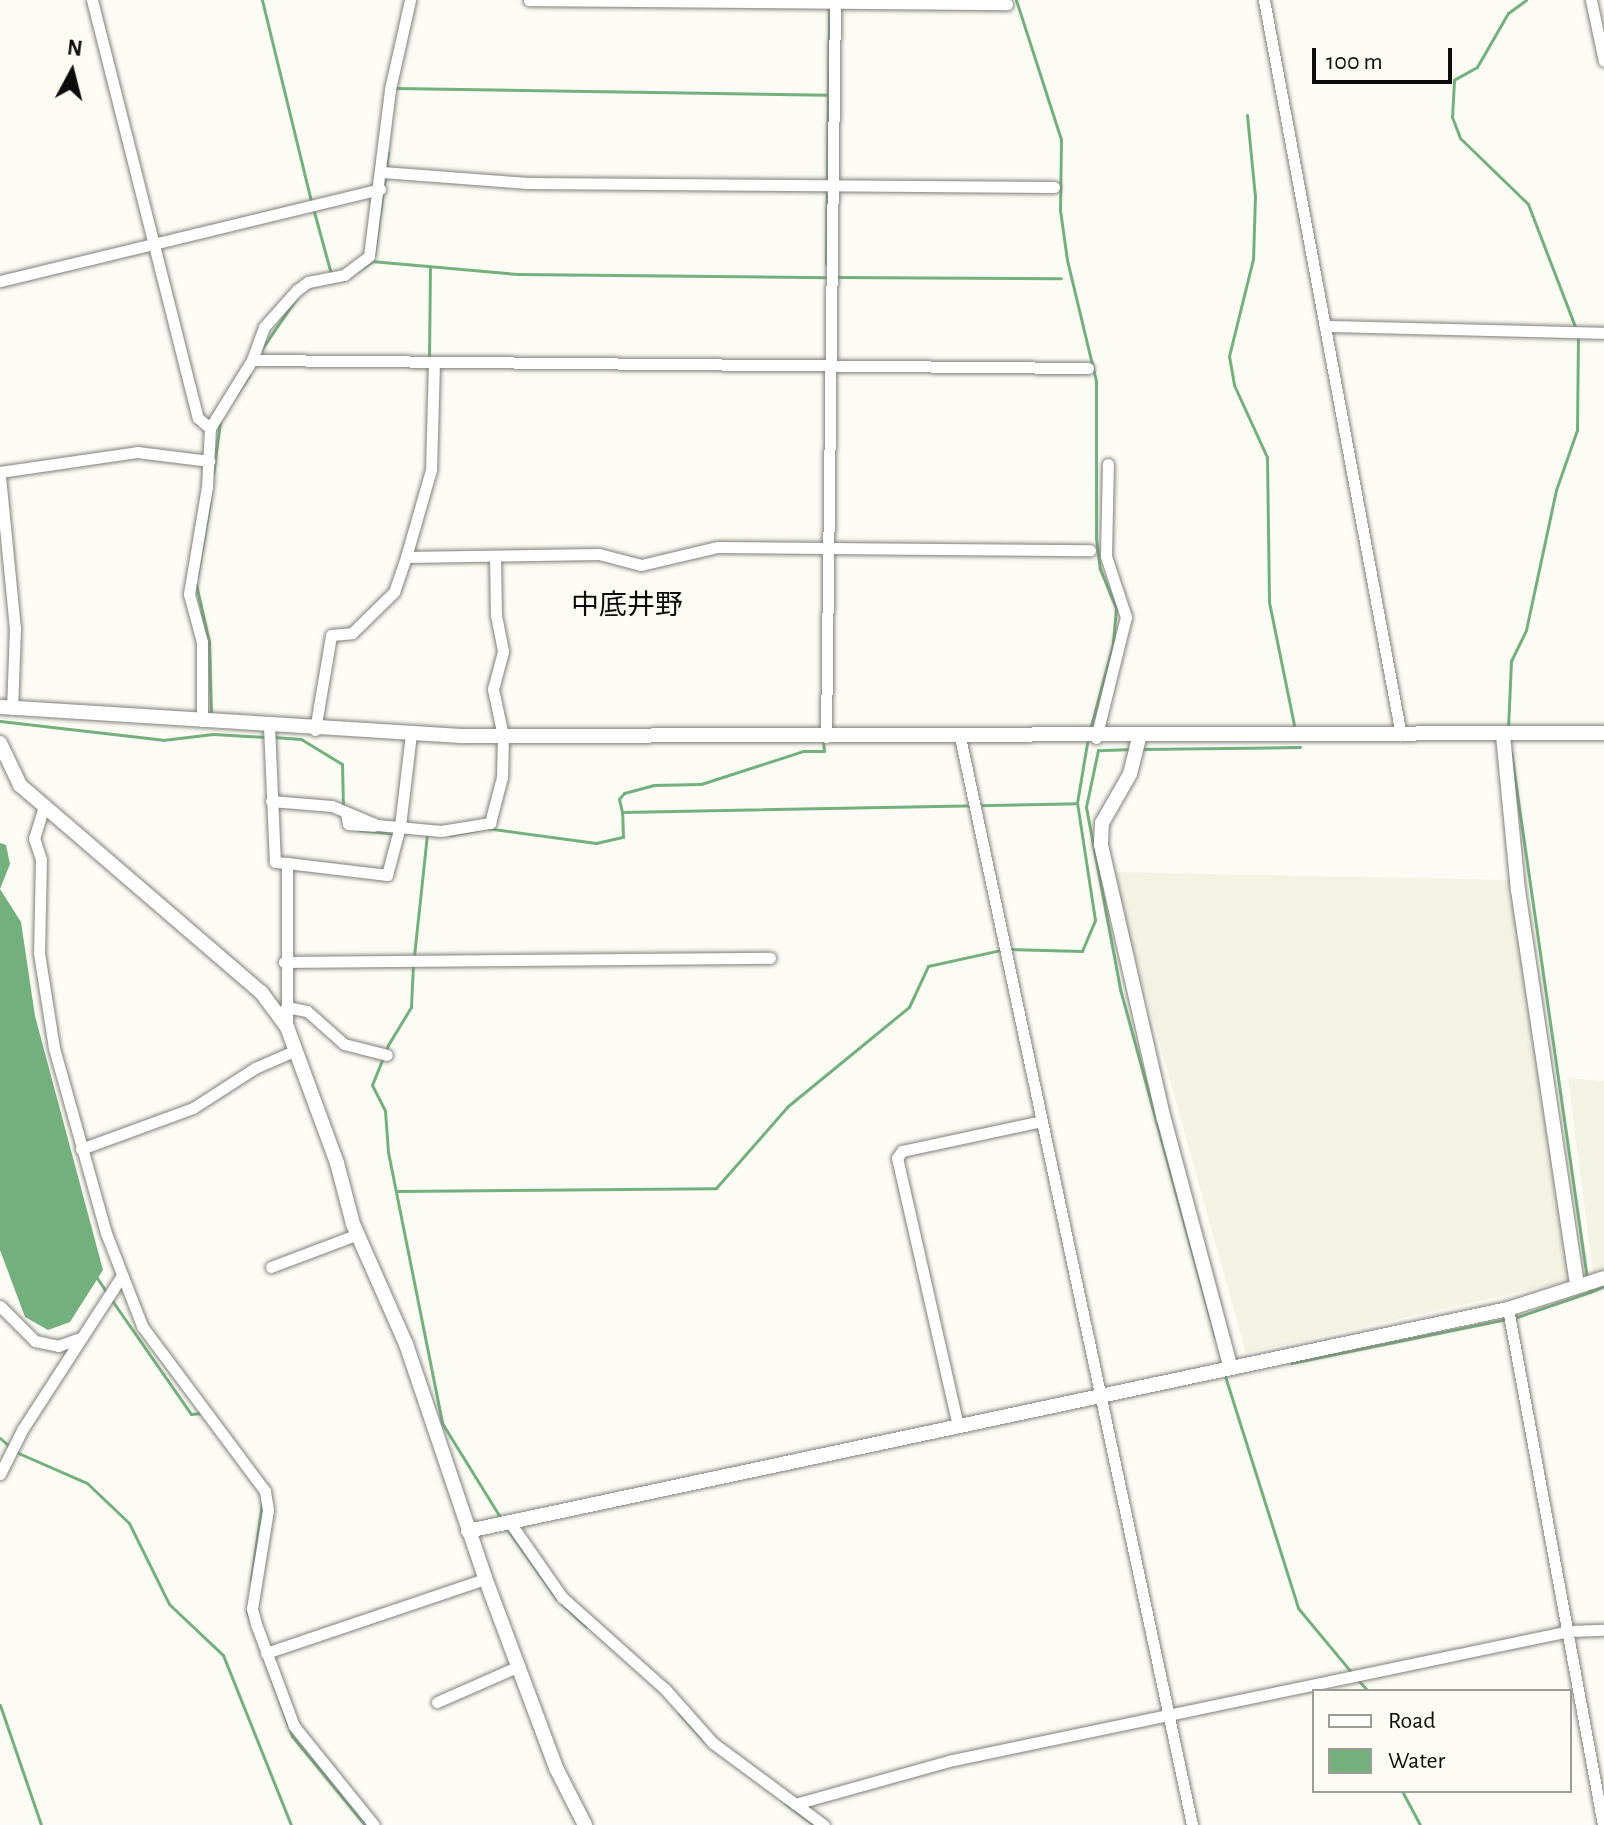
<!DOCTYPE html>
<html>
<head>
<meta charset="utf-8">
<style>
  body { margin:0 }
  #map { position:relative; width:1604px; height:1825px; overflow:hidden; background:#fcfcf5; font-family:"Alegreya Sans","Noto Sans JP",sans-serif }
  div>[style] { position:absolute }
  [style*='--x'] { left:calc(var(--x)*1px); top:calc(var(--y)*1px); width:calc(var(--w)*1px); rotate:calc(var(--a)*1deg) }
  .built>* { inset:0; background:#f3f3e4 }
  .water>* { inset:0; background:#74af7e }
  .stream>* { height:3px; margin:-1.5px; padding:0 1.5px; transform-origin:1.5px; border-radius:1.5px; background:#74af7e }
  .roads { filter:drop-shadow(0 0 2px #81817b) drop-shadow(0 0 2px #81817b) }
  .minor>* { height:11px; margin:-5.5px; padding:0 5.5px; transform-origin:5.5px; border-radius:5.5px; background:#fff }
  .tertiary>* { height:14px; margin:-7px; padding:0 7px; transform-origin:7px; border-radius:7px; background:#fff }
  span { translate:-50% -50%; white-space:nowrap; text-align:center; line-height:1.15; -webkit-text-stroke:7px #fcfcf5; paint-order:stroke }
  .quarter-label { font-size:28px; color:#0c0c0a }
  .legend { position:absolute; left:1312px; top:1689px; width:260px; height:104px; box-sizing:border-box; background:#fcfcf5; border:2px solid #9c9c97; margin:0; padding:10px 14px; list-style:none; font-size:24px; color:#0c0c0a }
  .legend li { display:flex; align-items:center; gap:16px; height:40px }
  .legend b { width:40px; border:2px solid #9c9c97 }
  .north { position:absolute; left:32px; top:32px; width:80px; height:80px; -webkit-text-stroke:6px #fcfcf5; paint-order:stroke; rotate:7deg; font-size:22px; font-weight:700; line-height:32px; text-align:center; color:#0c0c0a }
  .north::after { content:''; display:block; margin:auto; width:28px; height:36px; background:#0c0c0a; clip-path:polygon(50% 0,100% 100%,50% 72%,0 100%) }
  .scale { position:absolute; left:1312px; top:48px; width:140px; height:36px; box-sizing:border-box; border:4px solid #0c0c0a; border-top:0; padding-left:10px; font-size:24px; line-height:28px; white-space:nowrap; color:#0c0c0a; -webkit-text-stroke:6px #fcfcf5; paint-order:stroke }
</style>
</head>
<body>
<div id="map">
  <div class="built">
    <div style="clip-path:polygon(1112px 872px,1512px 880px,1569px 1281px,1246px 1353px)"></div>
    <div style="clip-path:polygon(1568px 1078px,1604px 1081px,1604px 1269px,1593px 1273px)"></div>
  </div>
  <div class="water">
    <div style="clip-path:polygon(0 843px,6px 845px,10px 864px,0 889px,21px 922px,35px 1016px,103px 1270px,70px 1322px,48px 1330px,25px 1317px,0 1250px)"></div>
  </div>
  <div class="stream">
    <div style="--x:262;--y:0;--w:207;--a:76.3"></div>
    <div style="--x:1016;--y:0;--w:146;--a:72.1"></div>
    <div style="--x:1061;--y:139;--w:71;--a:90.8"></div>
    <div style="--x:1060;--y:210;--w:50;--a:82"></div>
    <div style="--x:1067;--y:260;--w:124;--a:76.5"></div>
    <div style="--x:1096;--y:381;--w:157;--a:90"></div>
    <div style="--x:1096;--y:538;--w:31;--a:83"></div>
    <div style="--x:1100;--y:569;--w:42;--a:67.7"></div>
    <div style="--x:1116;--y:608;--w:36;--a:95"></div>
    <div style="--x:1113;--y:644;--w:89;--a:105"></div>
    <div style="--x:1526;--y:0;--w:22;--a:144"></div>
    <div style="--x:1508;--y:13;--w:62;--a:119.9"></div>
    <div style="--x:1477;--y:67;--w:26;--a:151"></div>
    <div style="--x:1454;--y:80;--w:37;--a:93"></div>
    <div style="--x:1452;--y:117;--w:22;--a:69"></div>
    <div style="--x:1460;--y:138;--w:95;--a:44.1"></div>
    <div style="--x:1528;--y:204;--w:134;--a:69"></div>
    <div style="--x:395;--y:88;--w:432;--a:0.9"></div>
    <div style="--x:1247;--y:115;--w:81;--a:84.4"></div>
    <div style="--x:1255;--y:196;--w:63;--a:91.8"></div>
    <div style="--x:1253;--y:259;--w:100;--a:103.9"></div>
    <div style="--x:1229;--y:356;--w:29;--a:80"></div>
    <div style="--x:1234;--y:385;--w:79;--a:65.4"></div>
    <div style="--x:1267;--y:457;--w:145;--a:89.2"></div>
    <div style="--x:1269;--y:602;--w:131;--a:78.5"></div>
    <div style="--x:386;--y:168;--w:16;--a:-83"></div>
    <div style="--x:313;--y:208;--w:68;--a:74.7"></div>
    <div style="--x:374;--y:255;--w:80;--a:-82.1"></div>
    <div style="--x:371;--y:261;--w:147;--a:5.1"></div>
    <div style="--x:517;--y:274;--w:310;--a:0.6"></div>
    <div style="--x:826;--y:264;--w:257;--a:-89.3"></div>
    <div style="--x:834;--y:277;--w:227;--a:0.3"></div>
    <div style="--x:344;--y:280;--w:32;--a:-34"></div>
    <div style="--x:261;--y:350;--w:64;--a:-55.8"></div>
    <div style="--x:429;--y:359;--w:92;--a:-89.4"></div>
    <div style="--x:236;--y:395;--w:24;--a:-57"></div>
    <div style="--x:213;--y:474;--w:52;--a:-82.3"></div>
    <div style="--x:197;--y:576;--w:76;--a:-80.2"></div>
    <div style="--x:196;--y:584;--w:59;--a:77.4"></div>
    <div style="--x:209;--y:642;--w:72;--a:88.4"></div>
    <div style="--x:0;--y:721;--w:164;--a:6.6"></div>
    <div style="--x:163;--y:740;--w:50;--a:-6.8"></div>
    <div style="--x:213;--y:734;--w:52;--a:3.3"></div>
    <div style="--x:1508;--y:729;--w:68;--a:-87.5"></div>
    <div style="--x:1511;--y:661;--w:34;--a:-64"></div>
    <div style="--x:1526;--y:630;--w:143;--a:-77.9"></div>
    <div style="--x:1556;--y:490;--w:64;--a:-70.7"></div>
    <div style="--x:1577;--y:430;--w:94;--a:-89.4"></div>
    <div style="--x:273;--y:737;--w:28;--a:4"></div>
    <div style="--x:301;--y:739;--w:48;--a:31.4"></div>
    <div style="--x:342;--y:764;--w:43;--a:88.7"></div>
    <div style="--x:1132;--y:749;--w:34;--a:178"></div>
    <div style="--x:1098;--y:750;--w:58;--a:101.9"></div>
    <div style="--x:1086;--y:807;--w:185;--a:79.4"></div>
    <div style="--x:1120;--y:989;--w:361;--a:74.7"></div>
    <div style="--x:1140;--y:749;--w:160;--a:-0.7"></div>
    <div style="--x:1511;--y:752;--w:532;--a:81.79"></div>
    <div style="--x:622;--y:812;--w:13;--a:-103"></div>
    <div style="--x:619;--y:799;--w:8;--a:-50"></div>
    <div style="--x:624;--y:793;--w:30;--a:-15"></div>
    <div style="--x:653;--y:785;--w:48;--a:-1.2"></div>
    <div style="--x:701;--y:784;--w:107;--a:-17.9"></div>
    <div style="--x:803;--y:751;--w:21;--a:0"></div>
    <div style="--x:824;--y:751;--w:12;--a:-95"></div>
    <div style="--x:359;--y:830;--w:36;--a:6"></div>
    <div style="--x:450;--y:835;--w:37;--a:-11"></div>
    <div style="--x:486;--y:828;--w:111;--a:7.8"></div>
    <div style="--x:596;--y:843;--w:28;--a:-13"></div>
    <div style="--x:623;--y:837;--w:25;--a:-92"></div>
    <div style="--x:622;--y:812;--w:455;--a:-1.1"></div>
    <div style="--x:1008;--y:949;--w:74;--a:1.5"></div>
    <div style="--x:1082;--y:951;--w:34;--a:-67"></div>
    <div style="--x:1095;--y:920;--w:118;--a:-98.7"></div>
    <div style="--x:1077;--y:803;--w:67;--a:-80.5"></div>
    <div style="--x:414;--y:956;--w:122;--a:-83.9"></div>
    <div style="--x:413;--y:964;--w:43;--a:92.7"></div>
    <div style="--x:411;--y:1007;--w:44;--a:121.2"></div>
    <div style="--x:388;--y:1045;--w:43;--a:111.8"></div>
    <div style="--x:372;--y:1085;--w:29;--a:63"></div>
    <div style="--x:385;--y:1111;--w:41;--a:85.8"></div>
    <div style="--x:388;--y:1152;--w:276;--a:78.7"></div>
    <div style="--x:442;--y:1423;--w:114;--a:58.3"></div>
    <div style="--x:396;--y:1191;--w:320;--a:-0.5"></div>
    <div style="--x:716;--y:1188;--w:109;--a:-48.7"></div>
    <div style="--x:788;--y:1106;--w:156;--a:-39.3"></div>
    <div style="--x:909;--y:1007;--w:45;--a:-65.1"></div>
    <div style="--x:928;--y:966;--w:75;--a:-12.4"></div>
    <div style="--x:95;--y:1275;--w:22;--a:56"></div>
    <div style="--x:1589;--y:1287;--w:5;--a:79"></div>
    <div style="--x:1590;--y:1292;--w:15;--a:-23"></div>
    <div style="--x:111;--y:1299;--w:140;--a:55.2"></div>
    <div style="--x:191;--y:1414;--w:11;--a:-5"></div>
    <div style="--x:1514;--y:1318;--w:80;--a:-18.9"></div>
    <div style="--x:1291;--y:1363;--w:220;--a:-11.5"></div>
    <div style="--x:1225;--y:1376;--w:243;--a:72.5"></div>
    <div style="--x:1298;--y:1608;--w:85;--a:50.3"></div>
    <div style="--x:0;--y:1438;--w:13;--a:42"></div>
    <div style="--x:16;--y:1452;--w:77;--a:23.6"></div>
    <div style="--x:87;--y:1483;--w:58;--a:43.6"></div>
    <div style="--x:129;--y:1523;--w:90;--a:63.7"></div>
    <div style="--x:169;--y:1604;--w:74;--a:43.4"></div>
    <div style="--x:223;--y:1655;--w:183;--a:68.2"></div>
    <div style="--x:506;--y:1527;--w:88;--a:54.7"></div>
    <div style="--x:251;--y:1580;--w:77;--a:-81.8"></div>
    <div style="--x:562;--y:1604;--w:33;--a:43"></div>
    <div style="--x:247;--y:1611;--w:133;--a:70.2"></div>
    <div style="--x:292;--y:1736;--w:115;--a:50.6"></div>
    <div style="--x:1357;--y:1679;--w:16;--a:47"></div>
    <div style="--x:0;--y:1705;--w:127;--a:71.1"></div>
    <div style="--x:679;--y:1713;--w:36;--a:48"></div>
    <div style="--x:1402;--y:1791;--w:38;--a:62"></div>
    <div style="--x:785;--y:1803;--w:36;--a:37"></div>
  </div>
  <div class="roads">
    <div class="minor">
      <div style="--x:92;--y:0;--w:431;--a:75.8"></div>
      <div style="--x:198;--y:418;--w:16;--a:40"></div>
      <div style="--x:529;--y:0;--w:478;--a:0.5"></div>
      <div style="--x:1264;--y:0;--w:748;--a:79.44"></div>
      <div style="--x:1591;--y:0;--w:62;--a:78"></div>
      <div style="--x:382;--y:172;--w:146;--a:4.3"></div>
      <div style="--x:528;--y:183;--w:526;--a:0.44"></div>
      <div style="--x:0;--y:281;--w:391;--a:-13.6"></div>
      <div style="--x:1326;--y:326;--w:278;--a:1.4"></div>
      <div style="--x:252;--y:360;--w:836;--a:0.55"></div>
      <div style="--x:0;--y:472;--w:138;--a:-8.3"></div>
      <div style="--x:137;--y:452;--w:73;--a:7.1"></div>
      <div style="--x:0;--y:476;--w:153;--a:84.4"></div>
      <div style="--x:15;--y:628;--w:81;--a:92.1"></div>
      <div style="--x:406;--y:557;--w:193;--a:-0.9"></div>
      <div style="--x:599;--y:554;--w:43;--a:14.7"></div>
      <div style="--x:641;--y:565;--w:79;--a:-13.2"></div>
      <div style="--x:718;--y:547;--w:372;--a:0.5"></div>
      <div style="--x:202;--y:721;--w:79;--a:-90"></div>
      <div style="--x:202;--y:642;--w:50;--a:-105.2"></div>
      <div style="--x:189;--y:594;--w:109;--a:-80.5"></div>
      <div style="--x:207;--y:487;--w:59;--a:-87.1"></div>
      <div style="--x:210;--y:428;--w:80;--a:-58.3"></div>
      <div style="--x:252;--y:360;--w:35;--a:-70"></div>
      <div style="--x:264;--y:327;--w:50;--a:-48.3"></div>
      <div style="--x:297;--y:290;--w:14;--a:-36"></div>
      <div style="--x:308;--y:282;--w:37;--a:-11"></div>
      <div style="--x:344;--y:275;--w:31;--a:-37"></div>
      <div style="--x:369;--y:256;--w:168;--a:-82.8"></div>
      <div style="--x:390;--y:89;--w:91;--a:-77.3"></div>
      <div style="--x:269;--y:726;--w:136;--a:87.5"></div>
      <div style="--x:275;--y:862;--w:12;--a:5"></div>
      <div style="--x:287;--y:863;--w:164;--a:90"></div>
      <div style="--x:315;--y:730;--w:96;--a:-80.4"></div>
      <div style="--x:331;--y:635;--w:21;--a:-5"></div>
      <div style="--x:352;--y:633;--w:59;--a:-44.3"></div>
      <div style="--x:394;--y:592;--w:37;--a:-71"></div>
      <div style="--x:406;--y:557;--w:91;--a:-74"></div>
      <div style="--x:431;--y:470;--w:108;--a:-88.4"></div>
      <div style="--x:826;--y:737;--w:737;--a:-89.3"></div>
      <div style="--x:960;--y:737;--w:1112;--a:77.96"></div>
      <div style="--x:1096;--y:738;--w:125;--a:-76.1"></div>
      <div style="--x:1126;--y:617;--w:64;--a:-108.2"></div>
      <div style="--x:1106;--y:556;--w:92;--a:-88.8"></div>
      <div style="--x:271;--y:801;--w:61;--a:4.7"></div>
      <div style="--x:332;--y:806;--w:49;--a:22.9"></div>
      <div style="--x:377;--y:825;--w:64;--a:5.4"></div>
      <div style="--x:441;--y:831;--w:50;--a:-9.3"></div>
      <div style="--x:490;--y:823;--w:48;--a:-75.4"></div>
      <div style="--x:502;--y:777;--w:41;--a:-88.6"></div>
      <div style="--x:503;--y:736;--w:48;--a:-102"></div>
      <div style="--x:493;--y:689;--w:39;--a:-75"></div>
      <div style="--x:503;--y:651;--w:37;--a:-101"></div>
      <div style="--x:496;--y:615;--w:57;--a:-91"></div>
      <div style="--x:44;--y:806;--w:34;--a:107"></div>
      <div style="--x:34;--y:838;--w:22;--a:72"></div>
      <div style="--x:41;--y:859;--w:94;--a:91.2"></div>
      <div style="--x:39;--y:953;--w:96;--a:81"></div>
      <div style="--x:54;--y:1048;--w:192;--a:74.3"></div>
      <div style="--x:106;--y:1233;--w:100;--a:68.8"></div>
      <div style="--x:142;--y:1326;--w:206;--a:53.3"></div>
      <div style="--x:265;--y:1491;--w:19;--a:81"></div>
      <div style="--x:268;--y:1510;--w:100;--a:99.2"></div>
      <div style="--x:252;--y:1609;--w:16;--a:75"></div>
      <div style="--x:256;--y:1624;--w:109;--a:69.6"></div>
      <div style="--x:294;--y:1726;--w:127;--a:51.1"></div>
      <div style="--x:346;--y:813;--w:11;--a:80"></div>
      <div style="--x:348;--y:824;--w:26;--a:4"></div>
      <div style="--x:287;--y:863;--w:101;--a:6.8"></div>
      <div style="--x:387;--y:875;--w:51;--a:-75.1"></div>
      <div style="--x:400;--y:826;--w:93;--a:-83.2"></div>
      <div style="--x:284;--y:962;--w:486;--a:-0.5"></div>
      <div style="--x:286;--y:1007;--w:21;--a:11"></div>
      <div style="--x:307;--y:1011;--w:50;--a:41.7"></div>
      <div style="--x:344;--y:1044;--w:44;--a:14.3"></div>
      <div style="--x:81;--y:1149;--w:119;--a:-20.1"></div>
      <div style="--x:193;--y:1108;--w:74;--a:-32.8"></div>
      <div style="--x:255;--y:1068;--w:45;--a:-23.7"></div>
      <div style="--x:271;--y:1267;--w:93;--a:-20.8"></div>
      <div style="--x:0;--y:1306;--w:49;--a:45"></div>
      <div style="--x:35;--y:1341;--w:24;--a:12"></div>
      <div style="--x:58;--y:1346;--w:23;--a:-20"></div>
      <div style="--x:1508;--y:1309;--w:525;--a:79.57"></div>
      <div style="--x:958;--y:1426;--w:275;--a:-102.8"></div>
      <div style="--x:897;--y:1158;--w:9;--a:-54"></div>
      <div style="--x:902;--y:1151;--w:143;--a:-12.1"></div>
      <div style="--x:0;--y:1474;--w:49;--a:-63.4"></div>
      <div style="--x:22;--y:1430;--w:182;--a:-57.1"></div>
      <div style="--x:511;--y:1524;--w:89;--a:55.1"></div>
      <div style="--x:562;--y:1597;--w:138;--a:41.8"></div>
      <div style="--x:665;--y:1689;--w:72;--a:48.4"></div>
      <div style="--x:713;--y:1743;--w:138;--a:36.5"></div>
      <div style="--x:266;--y:1653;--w:231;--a:-18.7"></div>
      <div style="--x:437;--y:1702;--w:90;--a:-23.7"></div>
      <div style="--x:795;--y:1804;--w:164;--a:-15.6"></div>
      <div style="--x:953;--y:1760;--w:629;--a:-11.83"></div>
      <div style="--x:1569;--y:1631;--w:35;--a:-2"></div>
    </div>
    <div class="tertiary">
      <div style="--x:0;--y:707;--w:463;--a:3.6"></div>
      <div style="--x:462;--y:736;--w:1142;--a:-0.15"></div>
      <div style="--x:1503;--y:735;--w:156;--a:84.5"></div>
      <div style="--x:1518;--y:890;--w:399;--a:81.5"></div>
      <div style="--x:1139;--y:738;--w:37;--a:104"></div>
      <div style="--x:1130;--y:774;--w:56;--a:119.7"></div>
      <div style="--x:1102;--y:823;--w:22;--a:93"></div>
      <div style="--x:1101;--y:845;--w:281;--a:77.1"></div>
      <div style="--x:1164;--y:1119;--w:256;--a:75"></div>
      <div style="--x:0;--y:743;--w:47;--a:64.5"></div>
      <div style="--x:20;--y:785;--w:318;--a:40.7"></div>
      <div style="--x:261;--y:992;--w:44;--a:53.4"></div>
      <div style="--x:287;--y:1027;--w:145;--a:69.8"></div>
      <div style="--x:337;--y:1163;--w:63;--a:75.3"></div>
      <div style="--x:353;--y:1224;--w:131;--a:66.2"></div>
      <div style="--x:406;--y:1344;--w:244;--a:71.3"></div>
      <div style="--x:484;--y:1575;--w:206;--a:69.5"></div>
      <div style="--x:556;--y:1768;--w:64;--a:63"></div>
      <div style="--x:468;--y:1531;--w:1063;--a:-12.05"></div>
      <div style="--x:1508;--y:1309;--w:101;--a:-17.9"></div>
    </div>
  </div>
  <div class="quarter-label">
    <span style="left:627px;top:606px">中底井野</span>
  </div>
  <ul class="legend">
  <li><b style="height:10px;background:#fff"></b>Road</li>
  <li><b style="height:22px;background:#74af7e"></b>Water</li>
  </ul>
  <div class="north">N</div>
  <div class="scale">100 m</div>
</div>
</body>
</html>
